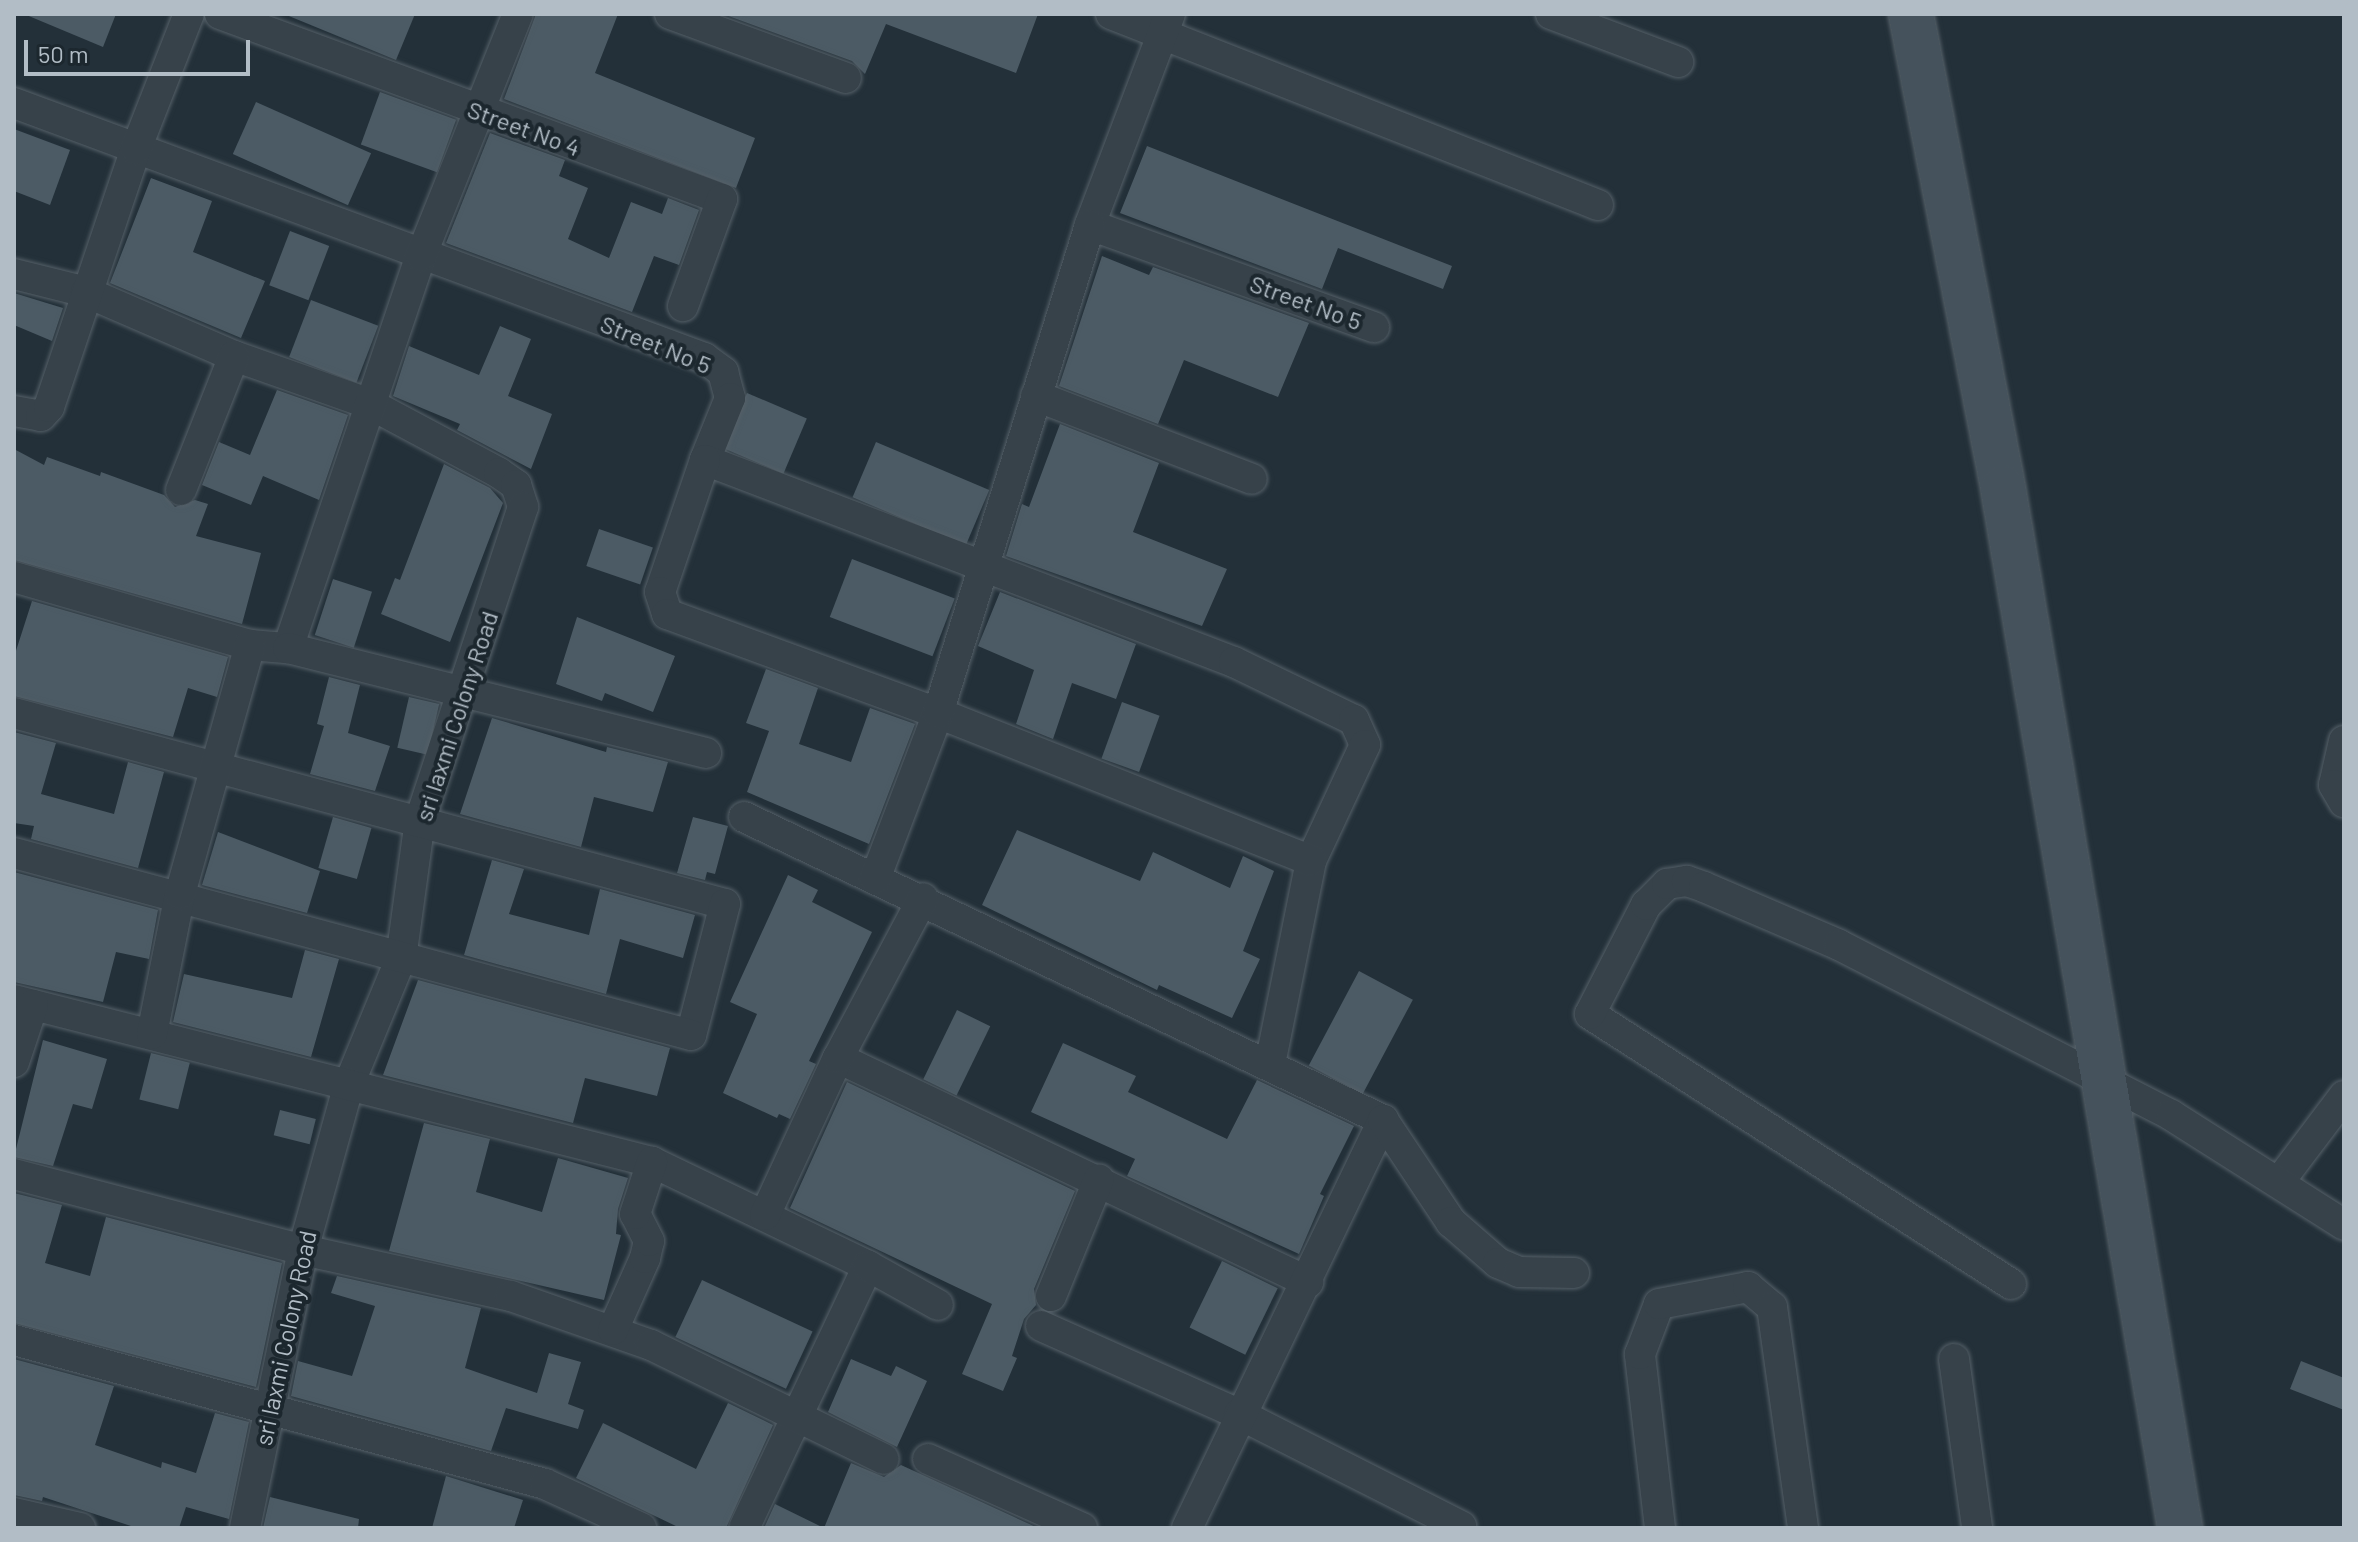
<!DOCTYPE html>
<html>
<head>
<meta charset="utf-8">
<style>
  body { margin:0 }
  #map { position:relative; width:2358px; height:1542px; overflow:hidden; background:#233039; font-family:Barlow,sans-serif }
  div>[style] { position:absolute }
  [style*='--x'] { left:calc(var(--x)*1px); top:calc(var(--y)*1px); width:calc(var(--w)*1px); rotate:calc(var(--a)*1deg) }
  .building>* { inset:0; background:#4c5b65; transform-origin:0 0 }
  .roads { filter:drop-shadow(0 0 2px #556068) drop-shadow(0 0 2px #556068) }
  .street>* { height:30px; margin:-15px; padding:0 15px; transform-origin:15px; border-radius:15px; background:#37424a }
  .secondary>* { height:44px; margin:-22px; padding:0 22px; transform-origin:22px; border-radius:22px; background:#45525c }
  span { translate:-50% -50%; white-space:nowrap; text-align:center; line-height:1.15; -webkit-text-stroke:8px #1c272e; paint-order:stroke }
  .street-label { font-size:24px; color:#b2bdc6 }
  .frame { position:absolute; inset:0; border:16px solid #b2bdc6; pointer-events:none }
  .scale { position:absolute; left:24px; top:40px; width:226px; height:36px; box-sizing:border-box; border:4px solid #b2bdc6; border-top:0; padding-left:10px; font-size:24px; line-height:28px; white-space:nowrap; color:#b2bdc6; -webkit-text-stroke:6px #1c272e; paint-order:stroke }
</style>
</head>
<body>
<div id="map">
  <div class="building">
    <div style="clip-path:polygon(24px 14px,116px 14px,103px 47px)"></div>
    <div style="clip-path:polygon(284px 14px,415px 14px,396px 60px)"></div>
    <div style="clip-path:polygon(536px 14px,618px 14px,595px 73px,755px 138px,736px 188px,504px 99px)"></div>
    <div style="clip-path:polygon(723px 14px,1038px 14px,1016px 73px,886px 24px,865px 74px,852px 61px)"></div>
    <div style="left:380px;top:92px;width:81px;height:56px;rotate:20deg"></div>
    <div style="left:256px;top:102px;width:126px;height:57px;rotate:24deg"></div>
    <div style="clip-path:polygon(14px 129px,70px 150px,50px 205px,14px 191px)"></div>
    <div style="clip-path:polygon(490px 133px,565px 160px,559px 176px,588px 188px,568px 239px,609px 258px,631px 202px,662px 214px,668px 198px,699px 210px,679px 265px,654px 256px,632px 312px,446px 243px)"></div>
    <div style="clip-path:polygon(1147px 146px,1452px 266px,1443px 289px,1338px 248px,1322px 289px,1120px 213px)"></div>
    <div style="clip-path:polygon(151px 178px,212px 201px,193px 252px,265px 281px,241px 338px,110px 283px)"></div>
    <div style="left:290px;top:231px;width:42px;height:58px;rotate:21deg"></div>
    <div style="clip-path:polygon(1102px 256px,1149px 275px,1153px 267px,1309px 323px,1278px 397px,1184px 360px,1158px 424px,1059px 386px)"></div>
    <div style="clip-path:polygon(14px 293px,63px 308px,52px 341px,14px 325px)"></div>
    <div style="left:311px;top:300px;width:72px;height:61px;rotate:21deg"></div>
    <div style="clip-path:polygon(500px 326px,531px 339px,508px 396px,552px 414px,531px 469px,457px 430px,460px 424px,393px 396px,409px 346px,479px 375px)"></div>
    <div style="clip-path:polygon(277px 390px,348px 415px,319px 500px,263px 476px,251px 505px,202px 485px,219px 442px,250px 455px)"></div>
    <div style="left:747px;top:393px;width:65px;height:60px;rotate:23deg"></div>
    <div style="clip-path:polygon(1060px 424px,1159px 463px,1133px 532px,1227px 569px,1202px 626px,1006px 556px,1022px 504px,1029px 507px)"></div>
    <div style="left:876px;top:442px;width:123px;height:60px;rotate:23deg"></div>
    <div style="clip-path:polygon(14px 449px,44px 465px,47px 457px,100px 476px,101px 472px,164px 495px,175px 507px,195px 500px,208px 504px,196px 536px,261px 553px,242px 624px,14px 560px)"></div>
    <div style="clip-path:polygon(444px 464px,490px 488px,503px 503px,450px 642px,381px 614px,395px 578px,400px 580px)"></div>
    <div style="left:599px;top:529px;width:57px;height:39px;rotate:19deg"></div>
    <div style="left:852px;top:559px;width:110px;height:62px;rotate:21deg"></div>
    <div style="left:333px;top:579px;width:41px;height:59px;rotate:18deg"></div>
    <div style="clip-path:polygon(1000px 592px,1136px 644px,1116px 699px,1072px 683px,1053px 739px,1016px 724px,1034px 670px,978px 646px)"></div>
    <div style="clip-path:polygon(32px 601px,228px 657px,217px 697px,188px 688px,173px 737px,14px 696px,14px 657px)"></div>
    <div style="clip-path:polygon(577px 617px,675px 656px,653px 712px,605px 693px,602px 701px,556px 684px)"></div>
    <div style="clip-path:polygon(766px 669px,818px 688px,799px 744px,851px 762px,870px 708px,915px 724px,869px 844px,747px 792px,769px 731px,746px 723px)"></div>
    <div style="clip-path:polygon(329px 677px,360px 685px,348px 733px,390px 746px,375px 791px,310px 774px,324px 726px,317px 724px)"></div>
    <div style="left:409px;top:697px;width:31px;height:52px;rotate:13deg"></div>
    <div style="left:1122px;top:702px;width:40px;height:60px;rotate:20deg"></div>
    <div style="clip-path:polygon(492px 718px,606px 752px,607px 747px,668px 762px,653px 812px,594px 797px,581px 847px,460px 814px)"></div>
    <div style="clip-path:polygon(14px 732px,56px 743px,41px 794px,114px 814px,128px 762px,164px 772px,138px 868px,31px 839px,34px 826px,14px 823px)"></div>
    <div style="left:333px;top:817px;width:40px;height:53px;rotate:16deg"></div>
    <div style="clip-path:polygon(693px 817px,728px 826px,715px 874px,707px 872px,705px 880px,677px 873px)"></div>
    <div style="clip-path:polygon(1017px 830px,1140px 881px,1153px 852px,1230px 888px,1243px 856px,1274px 871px,1243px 951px,1260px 959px,1232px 1018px,1159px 985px,1157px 990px,982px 905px)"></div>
    <div style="clip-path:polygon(218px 832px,320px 871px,307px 913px,202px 885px)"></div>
    <div style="clip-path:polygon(492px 860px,524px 869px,509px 914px,589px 935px,600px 889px,695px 915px,683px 958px,620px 939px,606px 994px,464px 955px)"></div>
    <div style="clip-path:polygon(14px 872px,158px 910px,149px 959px,116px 952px,103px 1002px,14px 982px)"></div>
    <div style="clip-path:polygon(788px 875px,818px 890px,812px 902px,872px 932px,809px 1061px,816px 1064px,790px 1119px,779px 1114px,777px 1118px,723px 1093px,757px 1014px,730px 1002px)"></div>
    <div style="clip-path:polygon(305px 950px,339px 959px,311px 1057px,173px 1022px,184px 974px,292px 998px)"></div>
    <div style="left:1359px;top:971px;width:61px;height:107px;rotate:28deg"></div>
    <div style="clip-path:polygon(418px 980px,670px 1048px,657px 1096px,585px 1078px,573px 1123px,383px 1075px)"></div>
    <div style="left:957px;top:1010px;width:37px;height:77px;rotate:26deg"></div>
    <div style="clip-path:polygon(43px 1040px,107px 1059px,92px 1109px,73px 1104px,53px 1166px,14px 1157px)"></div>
    <div style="clip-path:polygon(1063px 1043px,1136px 1076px,1128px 1092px,1227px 1139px,1257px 1080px,1354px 1126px,1320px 1194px,1324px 1196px,1299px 1254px,1127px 1176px,1135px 1159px,1031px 1112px)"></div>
    <div style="left:151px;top:1053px;width:40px;height:48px;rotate:14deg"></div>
    <div style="clip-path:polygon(847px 1082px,1075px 1191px,1034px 1289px,1036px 1305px,1024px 1319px,1012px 1356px,1017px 1358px,1003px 1391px,962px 1374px,992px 1304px,790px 1208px)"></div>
    <div style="left:280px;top:1110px;width:37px;height:26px;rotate:14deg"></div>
    <div style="clip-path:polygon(424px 1123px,490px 1139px,476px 1192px,542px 1212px,558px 1158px,628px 1178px,618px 1209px,616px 1234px,621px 1235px,604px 1300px,389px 1251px)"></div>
    <div style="clip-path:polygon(14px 1193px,62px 1205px,45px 1263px,90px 1276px,106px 1217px,282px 1263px,256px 1387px,14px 1323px)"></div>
    <div style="left:1222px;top:1261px;width:62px;height:74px;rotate:26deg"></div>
    <div style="clip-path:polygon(337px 1276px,481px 1308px,465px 1368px,537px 1393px,549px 1353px,581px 1362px,568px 1404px,584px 1410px,578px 1429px,506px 1408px,491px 1451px,291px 1396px,298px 1361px,352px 1376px,375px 1306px,331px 1293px)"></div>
    <div style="left:702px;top:1280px;width:122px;height:63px;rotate:25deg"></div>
    <div style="clip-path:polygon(14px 1359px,114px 1386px,95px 1445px,161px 1468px,162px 1462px,196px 1473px,215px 1413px,249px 1422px,229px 1519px,186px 1507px,179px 1528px,137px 1528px,43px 1497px,42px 1501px,14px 1495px)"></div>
    <div style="clip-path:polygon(851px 1359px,891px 1376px,896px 1366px,927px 1381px,897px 1447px,828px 1412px)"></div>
    <div style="clip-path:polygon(2301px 1361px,2344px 1378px,2344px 1410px,2290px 1389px)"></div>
    <div style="clip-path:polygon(728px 1403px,773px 1425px,726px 1528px,680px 1528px,576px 1478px,603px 1423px,696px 1469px)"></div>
    <div style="clip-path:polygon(851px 1463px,884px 1477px,901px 1465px,1038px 1528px,764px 1528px,775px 1504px,824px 1528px)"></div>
    <div style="clip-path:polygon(446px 1476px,523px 1500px,514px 1528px,432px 1528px)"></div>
    <div style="clip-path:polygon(270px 1497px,359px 1519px,358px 1528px,263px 1528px)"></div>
  </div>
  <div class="roads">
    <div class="street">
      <div style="--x:220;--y:14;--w:535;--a:20.23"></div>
      <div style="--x:722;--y:199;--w:114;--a:110"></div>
      <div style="--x:670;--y:14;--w:187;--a:20"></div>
      <div style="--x:1111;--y:14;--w:523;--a:21.41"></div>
      <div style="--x:1170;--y:14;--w:226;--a:110.8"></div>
      <div style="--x:1090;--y:225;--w:302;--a:19.8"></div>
      <div style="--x:1551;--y:14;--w:136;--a:20.7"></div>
      <div style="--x:14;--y:103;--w:736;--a:20.28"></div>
      <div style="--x:704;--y:358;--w:24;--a:36"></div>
      <div style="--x:723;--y:372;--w:27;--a:75"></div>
      <div style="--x:730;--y:398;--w:67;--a:112"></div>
      <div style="--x:705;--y:460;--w:566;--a:20.9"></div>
      <div style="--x:1234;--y:662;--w:133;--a:25.8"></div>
      <div style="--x:1354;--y:720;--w:27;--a:66"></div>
      <div style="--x:1365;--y:745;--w:128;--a:115"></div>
      <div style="--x:1311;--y:861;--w:208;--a:101.4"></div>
      <div style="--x:14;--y:274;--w:74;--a:14"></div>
      <div style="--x:86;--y:292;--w:161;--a:23.4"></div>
      <div style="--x:234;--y:356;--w:144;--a:19.4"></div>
      <div style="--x:370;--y:404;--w:146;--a:28.1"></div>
      <div style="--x:499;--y:473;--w:21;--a:35"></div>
      <div style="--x:516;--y:485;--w:23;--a:72"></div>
      <div style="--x:523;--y:507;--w:330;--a:108.2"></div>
      <div style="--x:420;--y:820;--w:139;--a:97.8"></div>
      <div style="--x:401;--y:958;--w:136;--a:112.4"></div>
      <div style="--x:349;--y:1084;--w:172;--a:105.5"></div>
      <div style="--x:303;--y:1250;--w:284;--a:101.8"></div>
      <div style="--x:1036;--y:396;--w:231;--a:21"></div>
      <div style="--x:14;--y:411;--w:27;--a:10"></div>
      <div style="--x:41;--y:416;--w:12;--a:-48"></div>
      <div style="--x:49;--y:407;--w:272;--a:-71.4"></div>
      <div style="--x:136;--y:149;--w:145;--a:-68.6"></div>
      <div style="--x:705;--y:460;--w:139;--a:108.8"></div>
      <div style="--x:660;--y:592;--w:23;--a:72"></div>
      <div style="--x:667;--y:614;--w:289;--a:20.1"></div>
      <div style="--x:938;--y:713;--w:401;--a:21.6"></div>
      <div style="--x:181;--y:490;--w:144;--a:-68.4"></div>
      <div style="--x:14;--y:577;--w:246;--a:16.1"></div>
      <div style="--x:250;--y:645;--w:38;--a:5"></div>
      <div style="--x:288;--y:648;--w:414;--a:-71.3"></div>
      <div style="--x:421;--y:256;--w:261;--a:-68.2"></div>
      <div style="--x:288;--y:648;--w:431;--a:14.1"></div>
      <div style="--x:14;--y:713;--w:736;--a:15.04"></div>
      <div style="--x:725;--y:904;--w:135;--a:104.5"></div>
      <div style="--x:691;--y:1035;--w:701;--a:-164.95"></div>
      <div style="--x:2344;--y:741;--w:45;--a:102.8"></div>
      <div style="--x:2334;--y:785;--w:20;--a:60"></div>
      <div style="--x:744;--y:817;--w:707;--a:25.37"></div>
      <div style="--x:875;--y:879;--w:178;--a:-69.2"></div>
      <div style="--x:938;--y:713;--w:511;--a:-72.7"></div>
      <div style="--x:14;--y:1000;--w:658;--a:14.25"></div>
      <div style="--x:652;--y:1162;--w:240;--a:25.7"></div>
      <div style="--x:868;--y:1266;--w:290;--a:115.3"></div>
      <div style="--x:152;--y:1034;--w:143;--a:-78.7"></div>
      <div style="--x:180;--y:894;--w:259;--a:-74.3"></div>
      <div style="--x:838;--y:1058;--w:521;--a:25.48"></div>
      <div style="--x:14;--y:1062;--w:60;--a:-71.6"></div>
      <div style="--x:14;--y:1174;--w:299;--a:14.7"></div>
      <div style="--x:303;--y:1250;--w:213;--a:12.5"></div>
      <div style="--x:511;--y:1296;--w:148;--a:19.3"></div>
      <div style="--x:651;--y:1345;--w:259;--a:26.1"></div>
      <div style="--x:2279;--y:1182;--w:108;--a:-52.9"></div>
      <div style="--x:765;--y:1215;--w:173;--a:-65.1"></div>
      <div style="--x:838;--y:1058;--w:181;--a:-62"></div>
      <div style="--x:868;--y:1266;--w:80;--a:29.1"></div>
      <div style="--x:2011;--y:1284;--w:500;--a:-147.33"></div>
      <div style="--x:1590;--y:1014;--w:123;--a:-62.8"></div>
      <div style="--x:1646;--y:905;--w:30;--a:-45"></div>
      <div style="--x:1667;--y:884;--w:20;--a:-9"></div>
      <div style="--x:1687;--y:881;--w:18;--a:19"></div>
      <div style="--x:1704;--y:887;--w:147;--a:23.2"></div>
      <div style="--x:1839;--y:945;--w:373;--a:27.1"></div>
      <div style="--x:2171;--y:1115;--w:205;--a:32.4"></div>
      <div style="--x:1051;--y:1296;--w:126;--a:-67.7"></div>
      <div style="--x:1041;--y:1326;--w:217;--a:24"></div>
      <div style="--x:1239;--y:1414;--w:249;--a:26.8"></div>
      <div style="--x:613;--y:1330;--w:79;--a:-66"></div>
      <div style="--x:645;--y:1258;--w:17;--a:-77"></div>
      <div style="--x:649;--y:1241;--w:30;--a:-117"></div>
      <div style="--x:635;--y:1214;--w:55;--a:-71.9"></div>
      <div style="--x:14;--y:1340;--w:550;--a:15.17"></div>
      <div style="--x:545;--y:1484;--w:106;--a:24.6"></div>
      <div style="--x:1954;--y:1359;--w:171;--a:82.2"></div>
      <div style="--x:928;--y:1459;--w:169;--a:24.1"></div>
      <div style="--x:14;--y:1513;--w:68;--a:12.8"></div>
      <div style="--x:1187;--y:1528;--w:453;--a:-64.3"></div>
      <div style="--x:1383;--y:1120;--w:123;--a:56.3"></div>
      <div style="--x:1451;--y:1222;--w:62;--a:41.1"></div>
      <div style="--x:1498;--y:1263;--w:23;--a:23"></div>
      <div style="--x:1519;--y:1272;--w:55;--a:1"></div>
      <div style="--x:1660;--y:1528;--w:175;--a:-96.6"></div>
      <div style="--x:1640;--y:1354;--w:53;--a:-69.2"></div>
      <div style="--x:1659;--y:1304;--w:91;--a:-10.8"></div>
      <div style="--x:1748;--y:1287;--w:31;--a:40"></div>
      <div style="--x:1772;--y:1307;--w:223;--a:82"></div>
    </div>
    <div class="secondary">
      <div style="--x:1911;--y:14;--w:483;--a:79"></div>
      <div style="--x:2003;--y:488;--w:1055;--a:80.34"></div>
    </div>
  </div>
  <div class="street-label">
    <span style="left:524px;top:128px;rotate:20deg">Street No 4</span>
    <span style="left:1306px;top:302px;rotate:20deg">Street No 5</span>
    <span style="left:656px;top:344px;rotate:22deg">Street No 5</span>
    <span style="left:456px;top:716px;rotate:-72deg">sri laxmi Colony Road</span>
    <span style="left:285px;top:1338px;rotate:-78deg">sri laxmi Colony Road</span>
  </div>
  <div class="frame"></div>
  <div class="scale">50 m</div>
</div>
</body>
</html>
